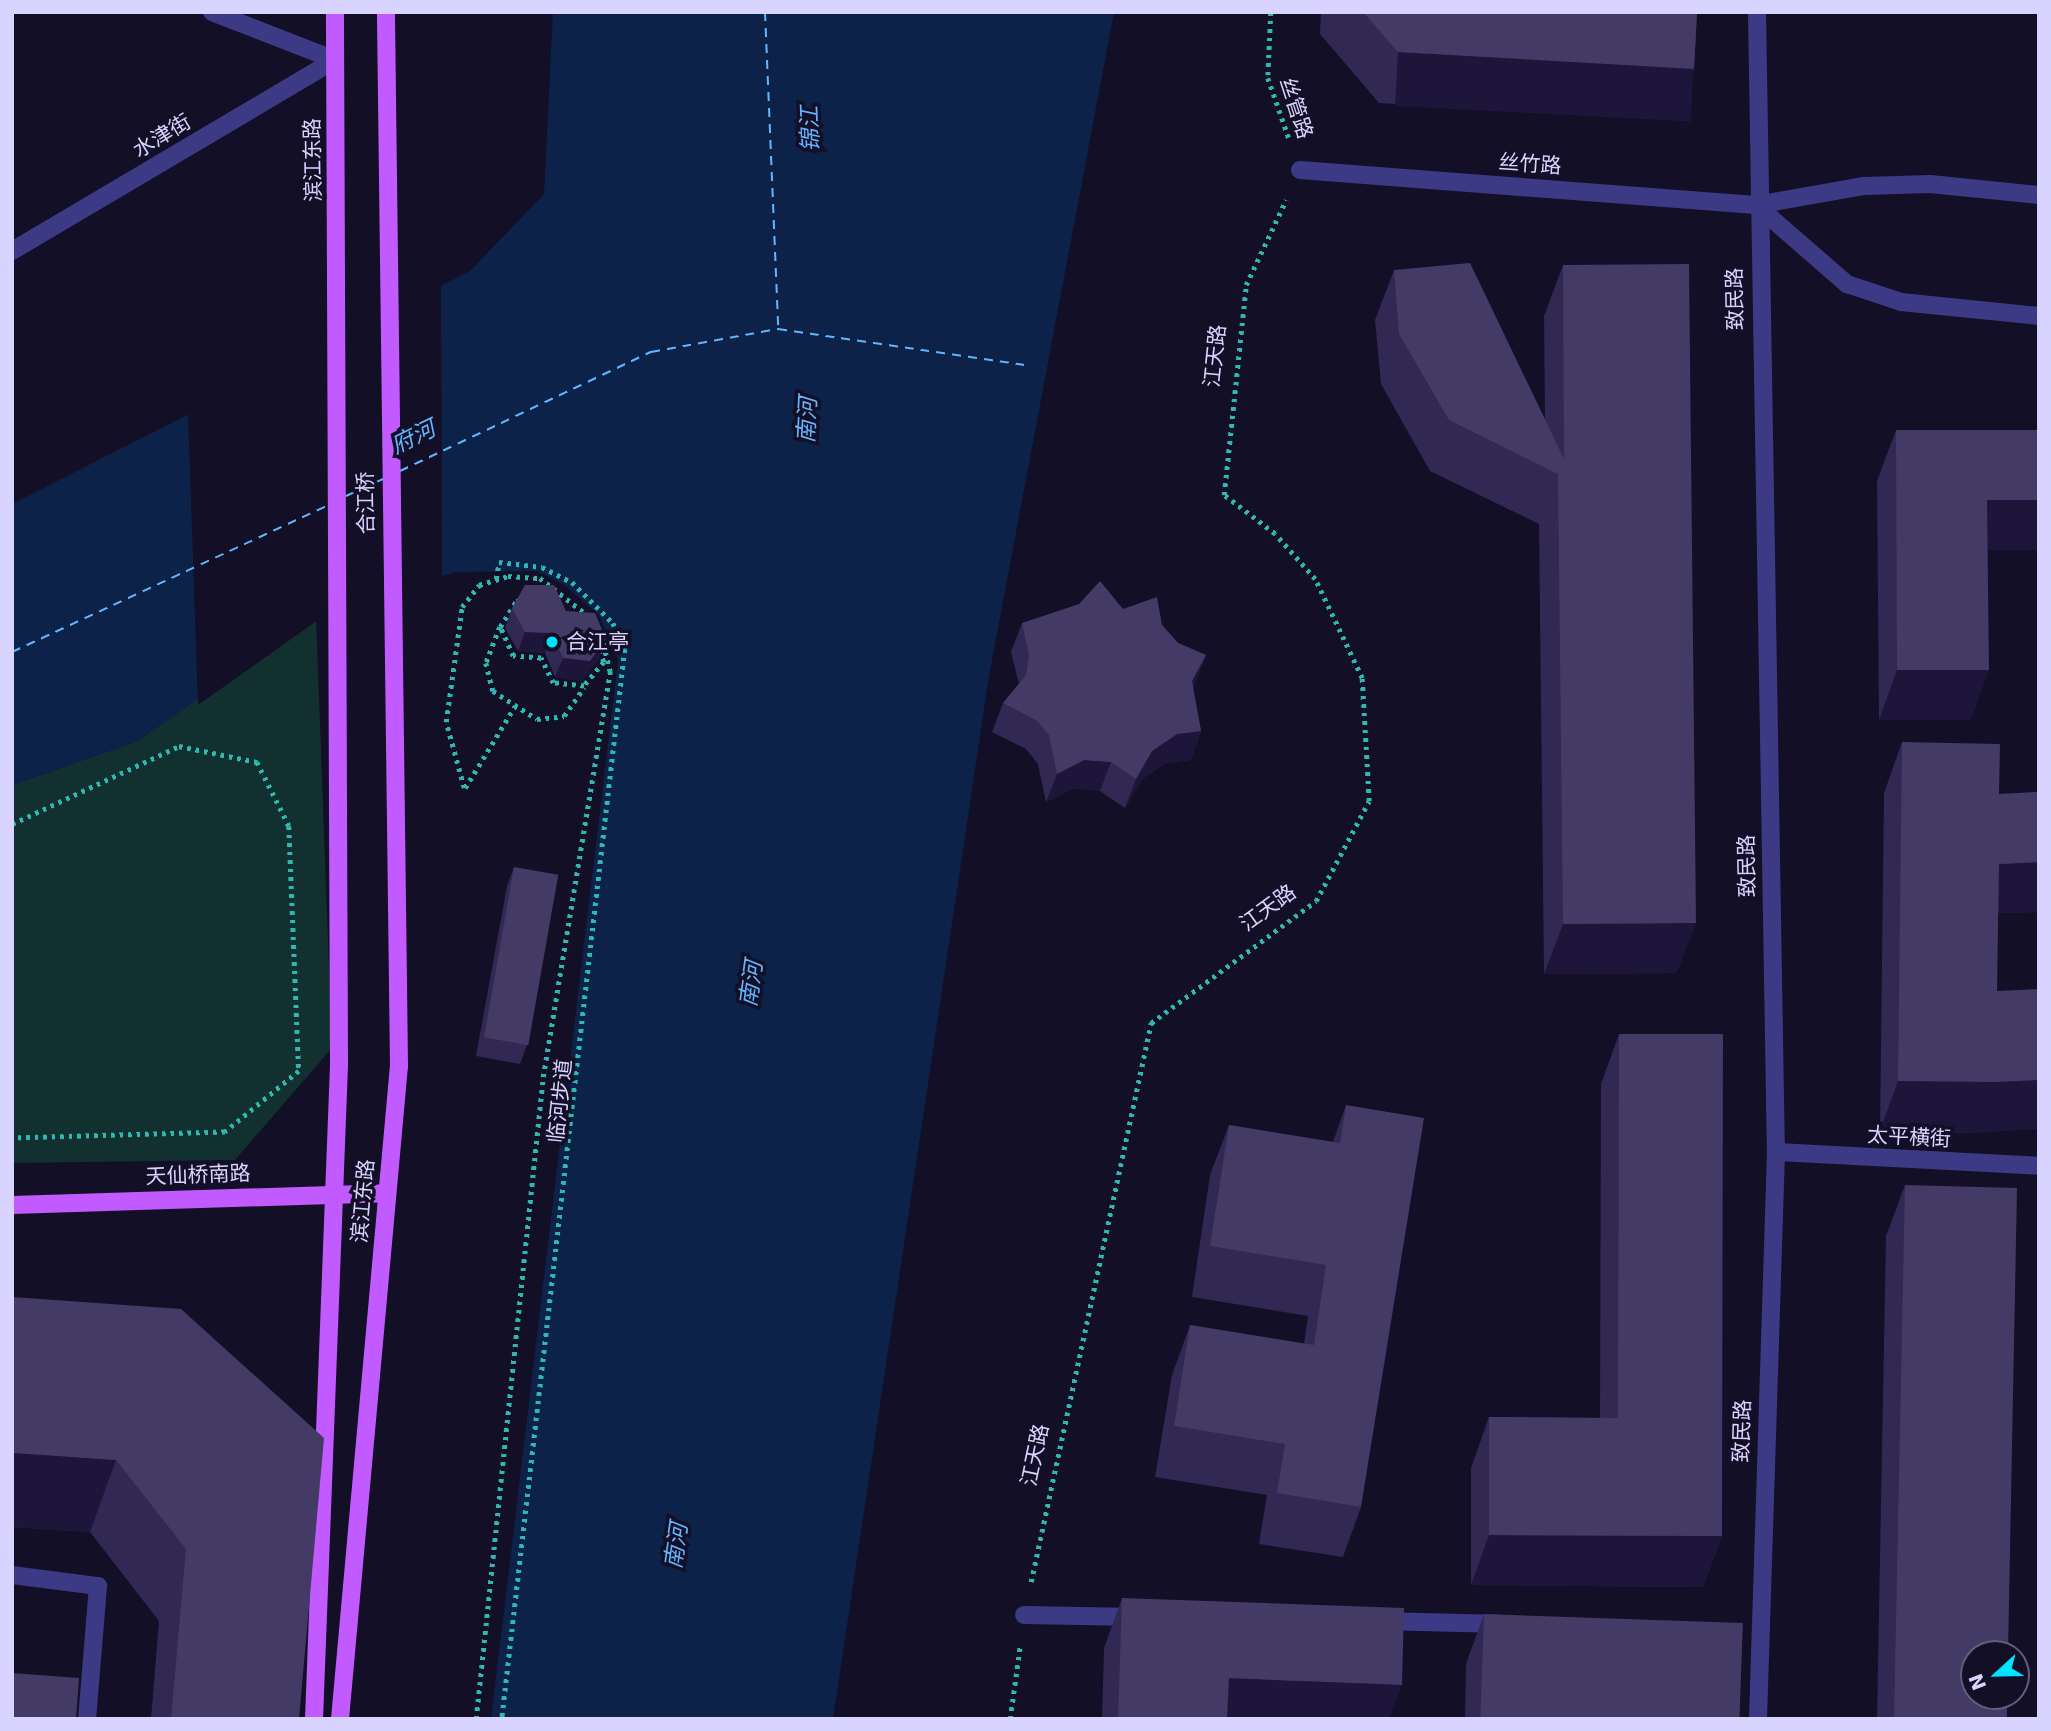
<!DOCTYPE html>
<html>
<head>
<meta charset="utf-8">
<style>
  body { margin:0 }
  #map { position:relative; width:2051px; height:1731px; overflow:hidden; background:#130f26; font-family:"DejaVu Sans","Noto Sans SC",sans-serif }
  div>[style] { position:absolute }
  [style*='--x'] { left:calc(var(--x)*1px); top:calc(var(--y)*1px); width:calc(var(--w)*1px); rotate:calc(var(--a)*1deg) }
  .green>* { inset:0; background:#12302f }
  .water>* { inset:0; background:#0c2248 }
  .pier>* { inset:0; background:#130f26 }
  .ferry>* { height:2px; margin-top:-1px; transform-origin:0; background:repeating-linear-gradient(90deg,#62b6ff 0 9px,transparent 0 16px) }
  .path>* { height:4.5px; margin-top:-2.25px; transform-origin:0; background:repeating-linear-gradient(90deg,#2fb8b0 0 3.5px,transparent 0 8.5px) }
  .minor>* { height:18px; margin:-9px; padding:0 9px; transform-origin:9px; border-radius:9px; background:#3d3a85 }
  .major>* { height:18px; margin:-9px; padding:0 9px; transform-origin:9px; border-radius:9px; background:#c25bff }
  .wall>* { inset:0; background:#312854 }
  .shaded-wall>* { inset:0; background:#1d163a; transform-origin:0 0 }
  .building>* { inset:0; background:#433a66; transform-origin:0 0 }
  .dots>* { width:19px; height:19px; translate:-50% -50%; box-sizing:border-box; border:4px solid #130f26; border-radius:50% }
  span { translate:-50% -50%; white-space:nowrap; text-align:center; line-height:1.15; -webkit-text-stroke:7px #130f26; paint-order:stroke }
  .street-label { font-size:21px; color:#d9d4ff }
  .poi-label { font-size:21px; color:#d9d4ff }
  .left { translate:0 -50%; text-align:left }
  .water-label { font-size:23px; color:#62b6ff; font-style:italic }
  .frame { position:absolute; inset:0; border:14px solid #d9d4ff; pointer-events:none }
  .north { position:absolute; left:1960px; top:1640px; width:70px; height:70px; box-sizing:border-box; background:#130f26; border:2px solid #625e7d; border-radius:50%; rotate:248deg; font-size:19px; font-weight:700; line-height:28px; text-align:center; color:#d9d4ff }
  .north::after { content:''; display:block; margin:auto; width:24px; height:32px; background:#00e5ff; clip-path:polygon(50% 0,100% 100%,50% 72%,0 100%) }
</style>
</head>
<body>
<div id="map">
  <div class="green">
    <div style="clip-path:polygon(316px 616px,332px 1048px,235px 1160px,12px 1163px,12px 785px,137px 741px)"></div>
  </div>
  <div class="water">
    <div style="clip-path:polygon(553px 12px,1114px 12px,989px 676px,833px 1719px,491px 1719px,618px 660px,598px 614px,563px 584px,537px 571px,456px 572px,317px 616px,137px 741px,12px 785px,12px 504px,470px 271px,544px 194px)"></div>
  </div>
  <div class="pier">
    <div style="clip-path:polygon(441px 282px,442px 580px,318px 620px,198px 705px,188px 413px)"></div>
  </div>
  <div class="ferry">
    <div style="--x:765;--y:12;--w:316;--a:87.6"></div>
    <div style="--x:400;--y:471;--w:278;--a:-25.4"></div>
    <div style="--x:651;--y:352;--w:129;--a:-10.3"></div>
    <div style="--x:778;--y:329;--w:249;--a:8.3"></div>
    <div style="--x:346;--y:496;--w:41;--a:-24.7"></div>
    <div style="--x:12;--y:652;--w:349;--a:-24.9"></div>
  </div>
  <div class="path">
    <div style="--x:1271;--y:12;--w:66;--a:92.6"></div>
    <div style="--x:1268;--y:78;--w:67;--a:70.8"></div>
    <div style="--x:496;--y:579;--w:17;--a:-80"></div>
    <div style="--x:499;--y:562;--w:43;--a:6.6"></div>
    <div style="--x:542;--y:567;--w:34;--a:27"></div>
    <div style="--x:572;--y:582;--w:58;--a:45"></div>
    <div style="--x:613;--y:623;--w:29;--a:65"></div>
    <div style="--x:625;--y:649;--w:1077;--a:96.56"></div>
    <div style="--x:550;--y:600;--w:29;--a:63"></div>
    <div style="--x:563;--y:626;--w:27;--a:2"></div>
    <div style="--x:590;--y:627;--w:38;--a:68"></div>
    <div style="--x:604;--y:662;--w:31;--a:130"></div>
    <div style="--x:584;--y:686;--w:31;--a:-174"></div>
    <div style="--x:553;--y:683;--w:28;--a:-116"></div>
    <div style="--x:541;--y:658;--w:28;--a:-176"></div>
    <div style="--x:513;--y:656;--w:32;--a:-114"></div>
    <div style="--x:500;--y:627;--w:31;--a:-58"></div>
    <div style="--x:516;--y:601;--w:34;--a:-2"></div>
    <div style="--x:500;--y:627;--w:39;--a:111"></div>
    <div style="--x:486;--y:663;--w:29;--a:76"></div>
    <div style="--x:493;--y:691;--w:52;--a:32.5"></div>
    <div style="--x:537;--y:719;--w:27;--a:-6"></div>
    <div style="--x:564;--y:716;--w:35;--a:-55"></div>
    <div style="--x:464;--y:788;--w:68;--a:-105.3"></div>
    <div style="--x:446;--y:722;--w:116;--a:-82.1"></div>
    <div style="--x:462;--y:607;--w:28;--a:-52"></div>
    <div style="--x:479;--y:585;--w:30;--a:-17"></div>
    <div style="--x:508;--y:576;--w:32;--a:4"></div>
    <div style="--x:540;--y:578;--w:60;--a:38.2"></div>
    <div style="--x:465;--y:788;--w:96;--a:-58.6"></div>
    <div style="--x:12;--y:824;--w:184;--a:-25"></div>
    <div style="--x:179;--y:746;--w:80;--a:11.6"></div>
    <div style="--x:257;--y:762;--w:72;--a:63.4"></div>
    <div style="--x:289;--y:826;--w:245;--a:87.7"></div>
    <div style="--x:299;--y:1071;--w:96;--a:140.5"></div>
    <div style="--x:225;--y:1132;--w:213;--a:178.4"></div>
    <div style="--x:1031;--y:1582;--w:572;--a:-77.88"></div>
    <div style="--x:1151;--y:1023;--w:205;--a:-36.5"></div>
    <div style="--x:1316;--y:901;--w:113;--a:-62.1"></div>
    <div style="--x:1369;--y:801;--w:123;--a:-93.3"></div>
    <div style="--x:1362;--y:678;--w:110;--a:-115.4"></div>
    <div style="--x:1315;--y:579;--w:60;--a:-131.6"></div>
    <div style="--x:1275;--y:534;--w:64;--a:-142.6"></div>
    <div style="--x:1224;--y:495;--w:211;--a:-84"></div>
    <div style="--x:1246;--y:285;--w:94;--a:-64.8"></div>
    <div style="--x:476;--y:1719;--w:645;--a:-84.04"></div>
    <div style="--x:543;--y:1077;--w:411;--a:-80.6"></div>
    <div style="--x:610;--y:672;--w:33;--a:-104"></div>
    <div style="--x:1010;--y:1719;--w:74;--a:-82.2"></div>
  </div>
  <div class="minor">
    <div style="--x:212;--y:12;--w:132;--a:21.3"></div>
    <div style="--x:1757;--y:12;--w:1140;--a:89.05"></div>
    <div style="--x:1776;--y:1152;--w:567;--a:91.82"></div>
    <div style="--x:1300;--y:170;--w:457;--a:4.4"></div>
    <div style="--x:1756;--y:205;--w:110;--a:-10"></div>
    <div style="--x:1864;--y:186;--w:66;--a:-1.7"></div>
    <div style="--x:1930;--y:184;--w:110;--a:5.8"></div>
    <div style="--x:1756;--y:205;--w:121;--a:41"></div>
    <div style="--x:1847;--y:284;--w:57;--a:18.4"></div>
    <div style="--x:1901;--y:302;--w:139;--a:5.8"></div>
    <div style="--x:12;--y:251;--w:375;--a:-30.6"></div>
    <div style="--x:1776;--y:1152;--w:263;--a:3"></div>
    <div style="--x:12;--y:1575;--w:87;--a:7.3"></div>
    <div style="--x:98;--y:1586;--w:133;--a:94.7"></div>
    <div style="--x:1024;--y:1615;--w:114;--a:1"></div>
    <div style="--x:1380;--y:1621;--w:122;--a:1.4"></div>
  </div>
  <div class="major">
    <div style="--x:12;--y:1205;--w:374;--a:-1.8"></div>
    <div style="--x:314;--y:1719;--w:655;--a:-87.81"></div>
    <div style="--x:339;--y:1064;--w:1052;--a:-90.22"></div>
    <div style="--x:340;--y:1719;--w:656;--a:-84.84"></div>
    <div style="--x:399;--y:1066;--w:1054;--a:-90.71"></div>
  </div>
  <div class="wall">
    <div style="clip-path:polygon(1321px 12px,1697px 12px,1694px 69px,1675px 120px,1379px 103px,1320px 34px)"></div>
    <div style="clip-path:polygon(1563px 265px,1677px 973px,1544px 974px,1539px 524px,1430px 471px,1381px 384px,1375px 320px,1394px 270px,1545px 420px,1544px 316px)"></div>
    <div style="clip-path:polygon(1896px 430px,2039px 430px,2039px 550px,1988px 550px,1971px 720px,1879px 720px,1877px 481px)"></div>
    <div style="clip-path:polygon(512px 608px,566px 611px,599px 659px,582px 681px,555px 677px,545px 653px,518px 651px,505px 628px)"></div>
    <div style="clip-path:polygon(1123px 609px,1162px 625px,1178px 643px,1206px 655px,1193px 688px,1201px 731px,1191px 760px,1166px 763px,1142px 779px,1125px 808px,1100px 791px,1074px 788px,1046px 802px,1038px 764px,1026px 749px,992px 732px,1003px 703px,1019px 684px,1011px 652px,1022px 623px)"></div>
    <div style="clip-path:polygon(1902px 742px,1999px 794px,2039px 792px,2039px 912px,1998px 913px,1977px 1133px,1880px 1131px,1884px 793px)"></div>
    <div style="clip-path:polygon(514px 867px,527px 1045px,520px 1064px,476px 1056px,507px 886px)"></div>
    <div style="clip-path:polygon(1619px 1034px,1722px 1536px,1703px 1587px,1471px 1585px,1471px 1468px,1489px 1417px,1600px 1418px,1601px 1084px)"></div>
    <div style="clip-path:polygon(1346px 1105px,1361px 1507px,1343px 1557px,1259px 1544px,1267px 1495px,1155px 1477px,1172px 1375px,1190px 1325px,1304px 1344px,1308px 1316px,1192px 1297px,1210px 1175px,1229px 1125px,1333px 1142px)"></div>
    <div style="clip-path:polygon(1905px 1185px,2007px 1719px,1877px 1719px,1886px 1236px)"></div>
    <div style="clip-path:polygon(181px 1309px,299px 1719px,151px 1719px,159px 1621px,90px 1532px,12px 1527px)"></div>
    <div style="clip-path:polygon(1122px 1598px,1389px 1719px,1102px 1719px,1104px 1648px)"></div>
    <div style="clip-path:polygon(1484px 1614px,1741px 1719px,1465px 1719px,1466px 1664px)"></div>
  </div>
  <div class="shaded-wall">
    <div style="left:1398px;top:52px;width:296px;height:54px;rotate:3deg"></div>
    <div style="clip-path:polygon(1987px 500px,2039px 500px,2039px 550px,1969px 550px)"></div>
    <div style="clip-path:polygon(525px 632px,552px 633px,545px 653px,518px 651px)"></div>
    <div style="clip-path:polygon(606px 639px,599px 659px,582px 681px,555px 677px,563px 658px)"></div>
    <div style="clip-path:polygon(1206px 655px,1195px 683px,1182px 710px,1192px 681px)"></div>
    <div style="clip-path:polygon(1897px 670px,1989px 670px,1971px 720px,1879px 720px)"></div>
    <div style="clip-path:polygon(1201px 731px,1191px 760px,1166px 763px,1142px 779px,1125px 808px,1136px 779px,1152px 751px,1177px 734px)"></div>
    <div style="clip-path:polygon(1084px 760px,1111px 762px,1100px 791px,1074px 788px,1046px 802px,1057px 774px)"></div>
    <div style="clip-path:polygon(2039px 862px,2039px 912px,1980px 914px,1999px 864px)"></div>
    <div style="clip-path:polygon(1696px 923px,1677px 973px,1544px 974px,1563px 924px)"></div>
    <div style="clip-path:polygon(2039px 1080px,2039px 1129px,1977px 1133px,1880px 1131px,1898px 1081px)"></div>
    <div style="clip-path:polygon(12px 1453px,116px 1460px,90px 1532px,12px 1527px)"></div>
    <div style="clip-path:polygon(1489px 1535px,1722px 1536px,1703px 1587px,1471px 1585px)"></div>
    <div style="clip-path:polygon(1229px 1678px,1402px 1685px,1389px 1719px,1214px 1719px)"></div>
  </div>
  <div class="building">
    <div style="clip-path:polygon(1363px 12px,1697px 12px,1694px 69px,1398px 52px)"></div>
    <div style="clip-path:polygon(1470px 263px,1564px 459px,1563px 265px,1689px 264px,1696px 923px,1563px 924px,1558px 474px,1449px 420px,1399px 334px,1394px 270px)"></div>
    <div style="clip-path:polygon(1896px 430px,2039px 430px,2039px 500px,1987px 500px,1989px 670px,1897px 670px)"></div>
    <div style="clip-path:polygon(1100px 581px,1123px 609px,1157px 597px,1162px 625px,1178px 643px,1206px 655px,1192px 681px,1201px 731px,1177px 734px,1152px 751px,1136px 779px,1111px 762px,1084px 760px,1057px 774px,1049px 735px,1036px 720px,1003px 703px,1026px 675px,1029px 655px,1022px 623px,1079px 604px)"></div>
    <div style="clip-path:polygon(525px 585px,554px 585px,566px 611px,595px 613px,606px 639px,590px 661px,563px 658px,552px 633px,525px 632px,512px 608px)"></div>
    <div style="clip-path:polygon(1902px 742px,2000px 744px,1999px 794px,2039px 792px,2039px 862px,1999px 864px,1997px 991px,2039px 989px,2039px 1080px,1996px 1082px,1898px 1081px)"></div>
    <div style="left:514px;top:867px;width:45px;height:173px;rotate:10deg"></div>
    <div style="clip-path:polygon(1619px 1034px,1723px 1034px,1722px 1536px,1489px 1535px,1489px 1417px,1618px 1418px)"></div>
    <div style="clip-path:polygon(1346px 1105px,1424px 1118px,1361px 1507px,1277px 1493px,1285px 1444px,1174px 1426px,1190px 1325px,1314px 1345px,1326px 1265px,1210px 1246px,1229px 1125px,1340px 1143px)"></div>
    <div style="clip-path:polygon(1905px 1185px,2017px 1188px,2008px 1654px,1974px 1654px,1974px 1696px,2007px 1696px,2007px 1719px,1894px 1719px)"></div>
    <div style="clip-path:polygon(12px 1297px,181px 1309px,324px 1438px,299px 1719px,171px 1719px,186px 1549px,116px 1460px,12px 1453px)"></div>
    <div style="clip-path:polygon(1122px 1598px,1404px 1608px,1402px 1685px,1229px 1678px,1227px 1719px,1118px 1719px)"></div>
    <div style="left:1484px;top:1614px;width:259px;height:105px;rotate:2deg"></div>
    <div style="clip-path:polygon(12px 1673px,79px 1678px,76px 1719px,12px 1719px)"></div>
  </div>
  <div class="dots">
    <div style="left:552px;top:642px;background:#00e5ff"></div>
  </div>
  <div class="street-label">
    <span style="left:1296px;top:108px;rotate:72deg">丝管路</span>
    <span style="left:162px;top:136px;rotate:-31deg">水津街</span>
    <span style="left:313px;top:160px;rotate:-91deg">滨江东路</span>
    <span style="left:1530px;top:164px;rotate:4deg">丝竹路</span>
    <span style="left:1735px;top:299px;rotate:-91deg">致民路</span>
    <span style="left:1215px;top:356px;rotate:-84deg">江天路</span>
    <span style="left:366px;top:503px;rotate:-91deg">合江桥</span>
    <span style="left:1747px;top:866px;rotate:-91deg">致民路</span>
    <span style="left:1268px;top:908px;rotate:-36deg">江天路</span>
    <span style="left:560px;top:1101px;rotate:-84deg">临河步道</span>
    <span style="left:1909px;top:1137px;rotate:3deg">太平横街</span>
    <span style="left:198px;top:1175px;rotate:-2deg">天仙桥南路</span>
    <span style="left:363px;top:1201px;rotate:-85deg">滨江东路</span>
    <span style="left:1742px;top:1431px;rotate:-88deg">致民路</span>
    <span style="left:1035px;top:1455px;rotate:-78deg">江天路</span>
  </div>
  <div class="poi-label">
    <span class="left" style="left:566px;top:642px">合江亭</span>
  </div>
  <div class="water-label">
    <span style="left:810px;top:129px;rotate:-92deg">锦江</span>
    <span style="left:807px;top:420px;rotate:-87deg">南河</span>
    <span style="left:413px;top:437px;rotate:-26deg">府河</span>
    <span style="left:751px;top:984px;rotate:-82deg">南河</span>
    <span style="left:676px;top:1546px;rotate:-82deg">南河</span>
  </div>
  <div class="frame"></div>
  <div class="north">N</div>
</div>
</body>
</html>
